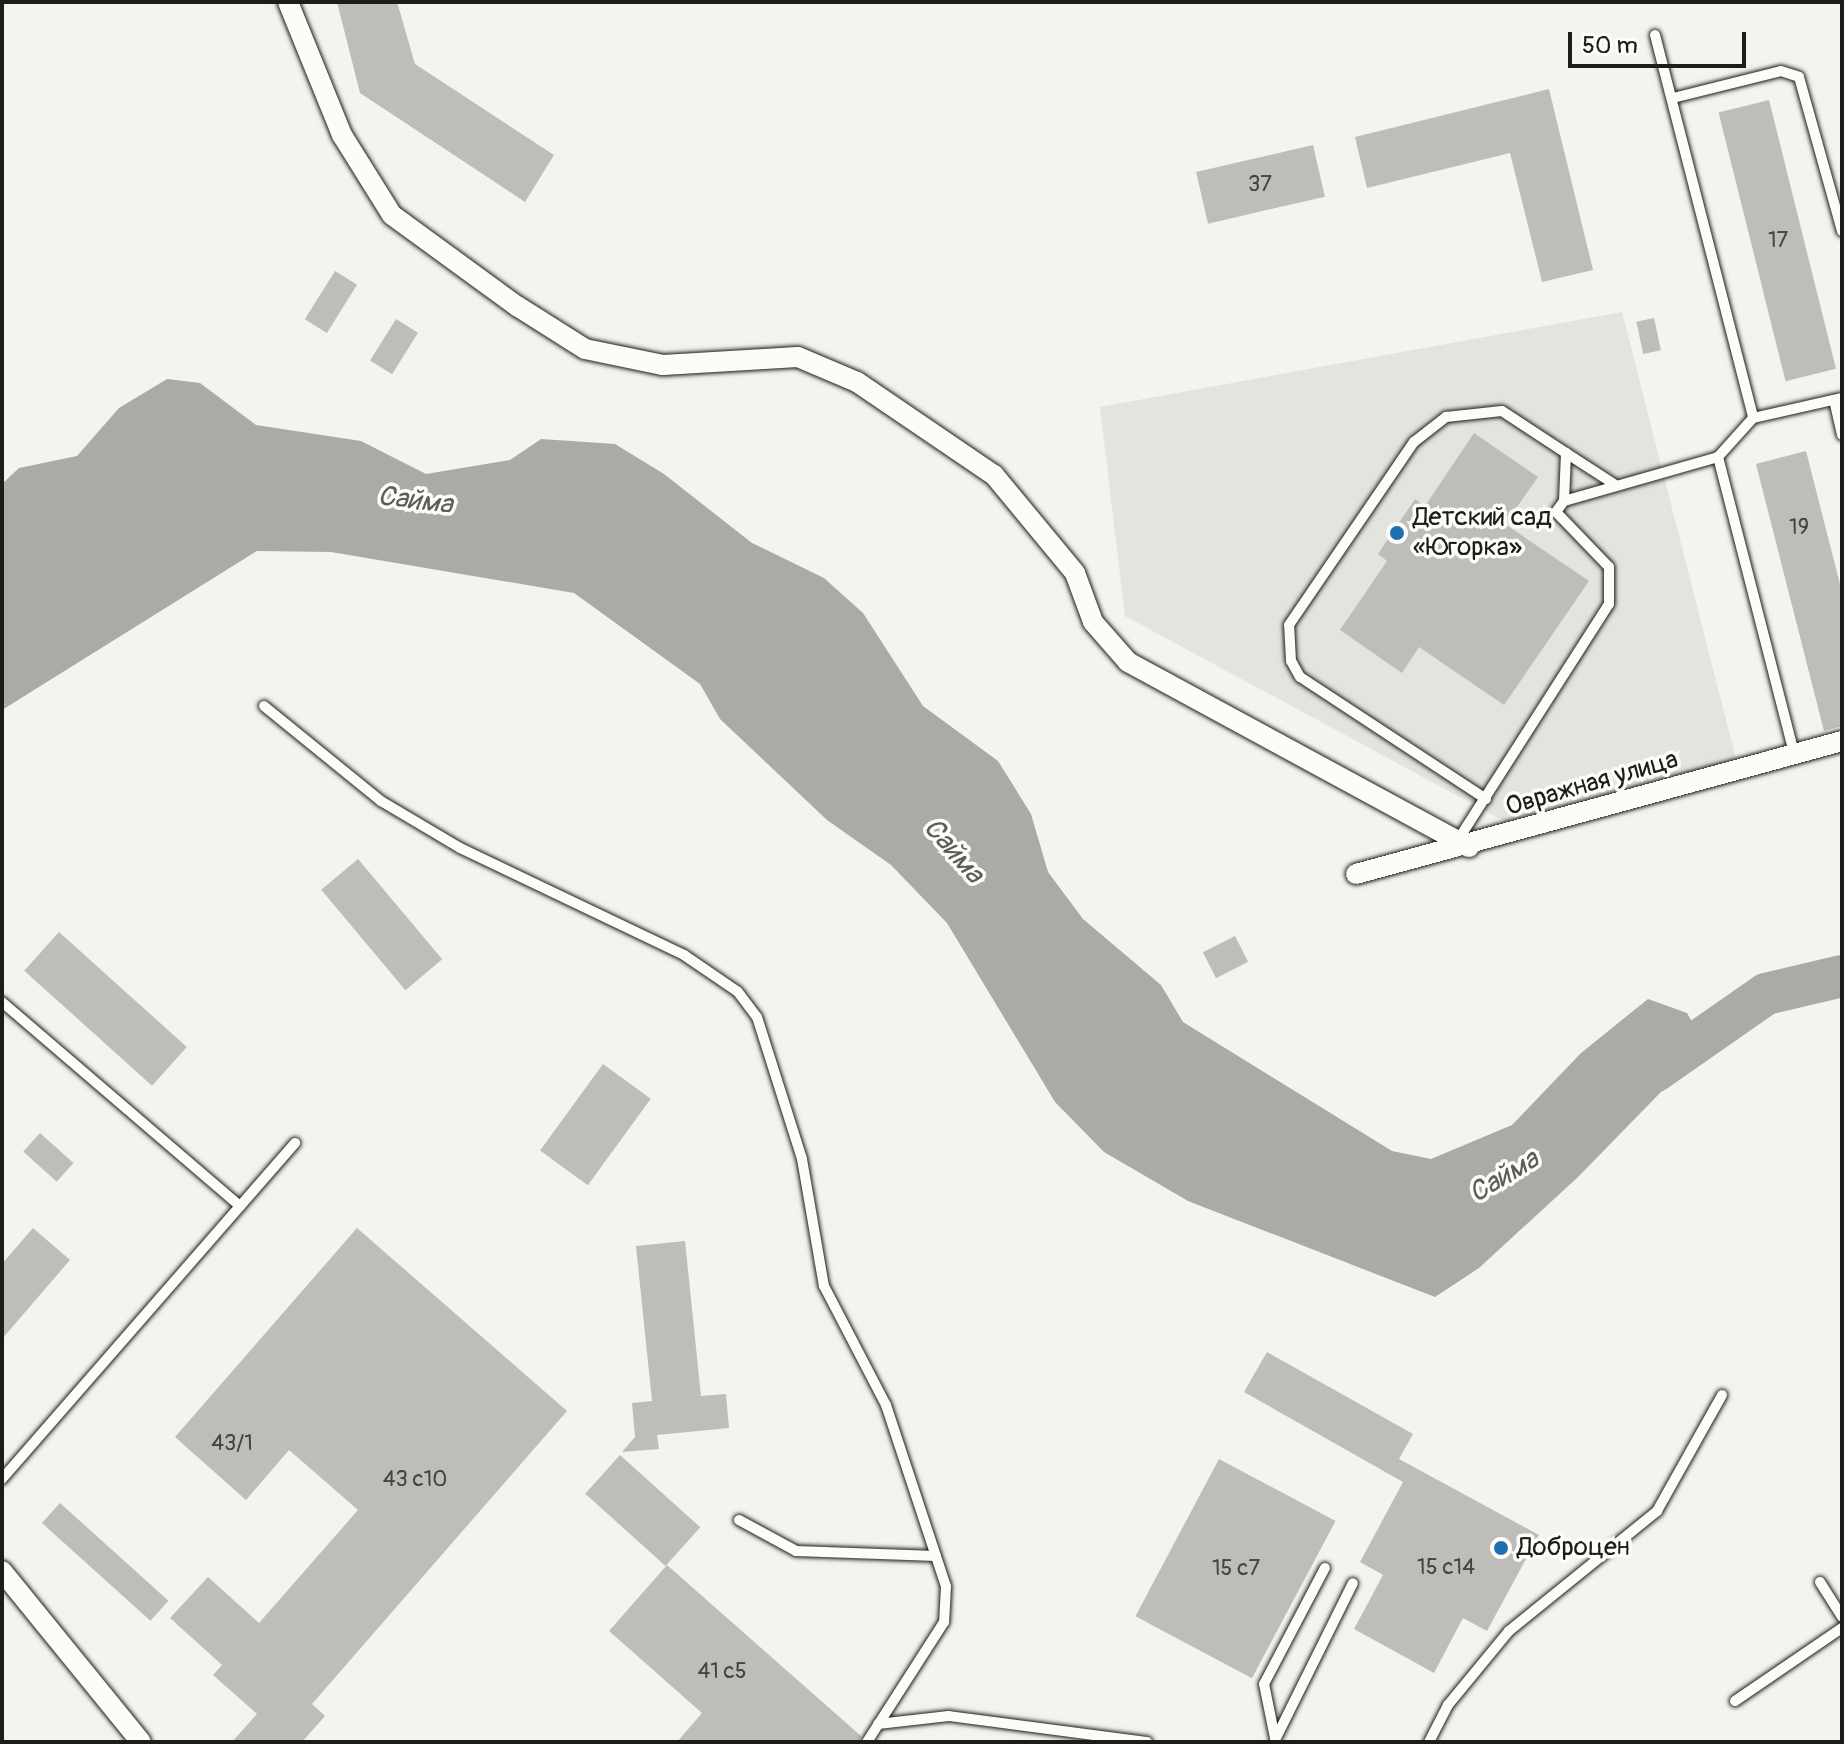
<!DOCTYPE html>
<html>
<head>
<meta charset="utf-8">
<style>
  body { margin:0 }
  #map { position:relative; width:1844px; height:1744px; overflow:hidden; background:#f4f3ee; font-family:Pangolin,sans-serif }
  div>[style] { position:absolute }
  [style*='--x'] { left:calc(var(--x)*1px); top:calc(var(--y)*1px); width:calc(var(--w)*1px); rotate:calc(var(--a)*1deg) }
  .built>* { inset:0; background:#e4e3de }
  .water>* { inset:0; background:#abaaa6 }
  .river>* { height:42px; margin:-21px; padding:0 21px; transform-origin:21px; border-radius:21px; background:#abaaa6 }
  .building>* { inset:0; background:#bebdba; transform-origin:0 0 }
  .roads { filter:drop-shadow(0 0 2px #1c1c1c) drop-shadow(0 0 2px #1c1c1c) }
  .service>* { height:10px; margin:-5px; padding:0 5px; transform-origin:5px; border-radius:5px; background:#fdfcf7 }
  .minor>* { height:20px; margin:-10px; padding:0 10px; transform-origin:10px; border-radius:10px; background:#fdfcf7 }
  .dots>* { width:22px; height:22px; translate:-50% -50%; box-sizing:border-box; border:4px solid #fdfcf7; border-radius:50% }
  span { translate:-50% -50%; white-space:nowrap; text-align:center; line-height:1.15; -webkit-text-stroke:7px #fdfcf7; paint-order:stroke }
  .number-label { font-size:22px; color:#444 }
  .number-label span { -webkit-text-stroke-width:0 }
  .poi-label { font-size:26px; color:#1c1c1c }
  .left { translate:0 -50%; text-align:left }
  .street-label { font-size:26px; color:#1c1c1c }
  .water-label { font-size:28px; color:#5c5c5a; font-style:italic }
  .frame { position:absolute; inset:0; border:4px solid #1c1c1c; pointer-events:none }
  .scale { position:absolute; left:1568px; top:32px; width:178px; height:36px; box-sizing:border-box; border:4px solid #1c1c1c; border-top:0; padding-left:10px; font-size:24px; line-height:28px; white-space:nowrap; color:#1c1c1c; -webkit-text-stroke:6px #fdfcf7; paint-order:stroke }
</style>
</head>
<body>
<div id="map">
  <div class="built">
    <div style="clip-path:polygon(1622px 312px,1736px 759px,1508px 823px,1125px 616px,1100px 407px)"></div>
  </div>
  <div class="water">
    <div style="clip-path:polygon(167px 379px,200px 383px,256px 425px,361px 441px,426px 474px,510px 460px,541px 439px,615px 444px,664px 474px,752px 543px,824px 578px,863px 613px,923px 706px,998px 761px,1031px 814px,1048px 872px,1083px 919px,1161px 985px,1183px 1022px,1392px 1151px,1431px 1159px,1512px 1125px,1581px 1053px,1648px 999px,1687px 1013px,1701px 1038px,1699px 1053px,1578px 1177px,1479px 1268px,1435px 1297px,1188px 1201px,1104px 1152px,1055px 1102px,947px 923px,891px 865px,827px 820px,720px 719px,700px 684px,574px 593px,331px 552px,257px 551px,2px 710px,2px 484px,19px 468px,77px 456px,119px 408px)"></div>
  </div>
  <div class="river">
    <div style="--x:1654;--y:1072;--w:136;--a:-34.9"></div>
    <div style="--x:1766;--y:994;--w:78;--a:-13.3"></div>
  </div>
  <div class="building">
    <div style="clip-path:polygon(337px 2px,397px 2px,415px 64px,554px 155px,525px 202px,360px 93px)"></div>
    <div style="clip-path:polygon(1549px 89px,1593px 270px,1542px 282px,1510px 153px,1367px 188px,1355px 137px)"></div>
    <div style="left:1769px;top:100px;width:277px;height:52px;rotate:76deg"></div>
    <div style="left:1313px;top:145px;width:53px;height:120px;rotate:77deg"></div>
    <div style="left:335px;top:271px;width:26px;height:57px;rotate:32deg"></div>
    <div style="left:1654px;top:318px;width:33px;height:18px;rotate:78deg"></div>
    <div style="left:396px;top:319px;width:26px;height:49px;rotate:32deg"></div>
    <div style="clip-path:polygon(1474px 433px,1538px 477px,1505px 524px,1589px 581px,1504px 705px,1419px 647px,1402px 673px,1340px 630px,1387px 561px,1378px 554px,1415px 499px,1425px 506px)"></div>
    <div style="clip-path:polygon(1806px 451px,1842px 592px,1842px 726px,1824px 731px,1756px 464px)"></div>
    <div style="left:358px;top:859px;width:131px;height:48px;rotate:50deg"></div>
    <div style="left:59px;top:932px;width:172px;height:52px;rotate:42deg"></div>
    <div style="left:1235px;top:936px;width:29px;height:36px;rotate:63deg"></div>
    <div style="left:603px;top:1064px;width:59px;height:107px;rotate:36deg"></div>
    <div style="left:40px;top:1133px;width:45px;height:25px;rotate:42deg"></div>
    <div style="clip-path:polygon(33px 1228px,70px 1260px,2px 1339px,2px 1264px)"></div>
    <div style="clip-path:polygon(357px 1228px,567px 1411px,312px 1704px,325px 1716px,302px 1742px,232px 1742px,257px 1714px,213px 1675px,222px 1665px,170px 1618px,208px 1577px,259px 1623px,358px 1510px,289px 1450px,246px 1500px,175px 1437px)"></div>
    <div style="clip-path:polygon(685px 1241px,701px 1396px,726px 1394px,729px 1428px,657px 1435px,659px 1449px,622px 1452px,635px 1437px,632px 1403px,652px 1401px,636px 1246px)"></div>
    <div style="clip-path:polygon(1267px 1352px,1413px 1434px,1399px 1459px,1539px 1535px,1487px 1631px,1463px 1618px,1434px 1673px,1354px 1629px,1383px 1575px,1360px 1562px,1403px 1482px,1244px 1392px)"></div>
    <div style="left:620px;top:1455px;width:108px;height:52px;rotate:42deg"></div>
    <div style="left:1219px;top:1459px;width:132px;height:178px;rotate:28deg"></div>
    <div style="left:60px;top:1503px;width:146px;height:27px;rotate:42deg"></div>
    <div style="clip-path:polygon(667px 1565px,861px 1736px,859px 1742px,677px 1742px,702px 1713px,609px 1631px)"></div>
  </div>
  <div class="roads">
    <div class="service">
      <div style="--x:1655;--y:35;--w:395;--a:75.6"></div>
      <div style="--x:1673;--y:98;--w:111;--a:-14"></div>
      <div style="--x:1781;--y:71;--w:19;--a:18"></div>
      <div style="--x:1799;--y:77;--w:160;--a:74.4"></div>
      <div style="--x:1834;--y:400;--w:36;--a:77"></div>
      <div style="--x:1566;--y:453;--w:57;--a:32.9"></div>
      <div style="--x:264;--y:706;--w:151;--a:39.1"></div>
      <div style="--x:381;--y:801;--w:92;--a:30.7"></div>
      <div style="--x:460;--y:848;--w:248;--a:25.5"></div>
      <div style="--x:684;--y:955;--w:65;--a:34.4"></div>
      <div style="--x:738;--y:992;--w:31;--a:53"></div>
      <div style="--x:757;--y:1017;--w:149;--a:72.4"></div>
      <div style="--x:802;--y:1159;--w:129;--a:80.2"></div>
      <div style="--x:824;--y:1286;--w:134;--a:62.5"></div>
      <div style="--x:886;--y:1405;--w:191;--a:71.7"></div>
      <div style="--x:946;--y:1586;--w:36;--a:93"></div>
      <div style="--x:944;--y:1622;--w:143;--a:122.7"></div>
      <div style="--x:1794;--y:753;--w:306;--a:-104.4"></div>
      <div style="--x:1718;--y:457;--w:52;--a:-48.1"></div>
      <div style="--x:1753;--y:418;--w:91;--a:-12.7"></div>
      <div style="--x:1486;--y:799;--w:222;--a:-146.7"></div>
      <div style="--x:1300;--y:677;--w:18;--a:-119"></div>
      <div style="--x:1291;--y:661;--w:36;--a:-93"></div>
      <div style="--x:1289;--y:625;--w:222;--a:-55.7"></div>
      <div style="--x:1414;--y:442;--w:41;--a:-38"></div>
      <div style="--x:1446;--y:417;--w:56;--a:-6.1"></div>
      <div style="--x:1502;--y:411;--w:77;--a:33.3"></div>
      <div style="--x:1566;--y:453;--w:48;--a:92.4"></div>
      <div style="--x:1458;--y:840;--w:280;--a:-57.4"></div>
      <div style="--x:1609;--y:604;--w:37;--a:-90"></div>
      <div style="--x:1609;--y:567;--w:76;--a:-133.9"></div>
      <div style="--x:1556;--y:512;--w:14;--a:-54"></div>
      <div style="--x:1564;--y:501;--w:160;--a:-15.9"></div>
      <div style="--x:2;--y:1002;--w:313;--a:40.6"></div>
      <div style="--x:2;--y:1479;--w:446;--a:-48.9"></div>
      <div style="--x:739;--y:1520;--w:65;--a:28.5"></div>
      <div style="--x:796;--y:1551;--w:140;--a:2"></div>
      <div style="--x:1820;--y:1582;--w:41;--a:57.8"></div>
      <div style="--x:1735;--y:1701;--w:130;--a:-34.3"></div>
      <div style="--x:878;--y:1724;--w:71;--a:-6.4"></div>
      <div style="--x:949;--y:1716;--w:200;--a:7.5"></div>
      <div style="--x:1275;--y:1738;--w:55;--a:-101.5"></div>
      <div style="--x:1264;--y:1684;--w:131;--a:-62.3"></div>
      <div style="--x:1275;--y:1740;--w:175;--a:-63.6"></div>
      <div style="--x:1429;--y:1742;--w:42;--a:-62.8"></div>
      <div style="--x:1448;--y:1705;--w:96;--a:-50.5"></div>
      <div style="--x:1509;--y:1631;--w:191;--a:-39"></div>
      <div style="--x:1657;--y:1511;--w:133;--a:-60.7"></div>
    </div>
    <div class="minor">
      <div style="--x:288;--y:2;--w:144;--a:67.9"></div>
      <div style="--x:342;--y:135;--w:94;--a:58"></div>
      <div style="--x:392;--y:215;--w:155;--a:36.1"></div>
      <div style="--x:517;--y:306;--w:80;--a:32.3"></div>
      <div style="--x:585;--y:349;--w:80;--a:11.6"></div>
      <div style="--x:663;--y:365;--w:135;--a:-3.4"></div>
      <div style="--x:798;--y:357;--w:64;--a:23"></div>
      <div style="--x:857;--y:382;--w:166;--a:34.2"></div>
      <div style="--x:994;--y:475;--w:127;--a:50.4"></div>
      <div style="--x:1075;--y:573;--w:52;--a:69.8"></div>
      <div style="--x:1093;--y:622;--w:53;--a:48.8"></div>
      <div style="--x:1128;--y:662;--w:388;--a:28.5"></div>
      <div style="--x:1356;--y:874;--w:504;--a:-15.3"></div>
      <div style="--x:2;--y:1571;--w:220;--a:50.9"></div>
    </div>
  </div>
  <div class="dots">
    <div style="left:1397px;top:533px;background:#1f6fb2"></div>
    <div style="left:1501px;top:1548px;background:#1f6fb2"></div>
  </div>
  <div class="number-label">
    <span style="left:1260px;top:185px">37</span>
    <span style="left:1778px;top:241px">17</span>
    <span style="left:1799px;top:528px">19</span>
    <span style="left:232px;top:1444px">43/1</span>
    <span style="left:415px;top:1480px">43 с10</span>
    <span style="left:1446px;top:1568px">15 с14</span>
    <span style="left:1236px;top:1569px">15 с7</span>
    <span style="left:722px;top:1672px">41 с5</span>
  </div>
  <div class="poi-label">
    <span class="left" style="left:1413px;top:533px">Детский сад<br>«Югорка»</span>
    <span class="left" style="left:1517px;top:1548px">Доброцен</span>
  </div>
  <div class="street-label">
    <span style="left:1592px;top:784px;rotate:-16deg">Овражная улица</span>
  </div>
  <div class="water-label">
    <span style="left:415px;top:501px;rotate:7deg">Сайма</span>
    <span style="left:953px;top:851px;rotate:49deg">Сайма</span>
    <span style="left:1504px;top:1177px;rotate:-31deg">Сайма</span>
  </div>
  <div class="frame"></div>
  <div class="scale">50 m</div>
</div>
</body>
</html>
